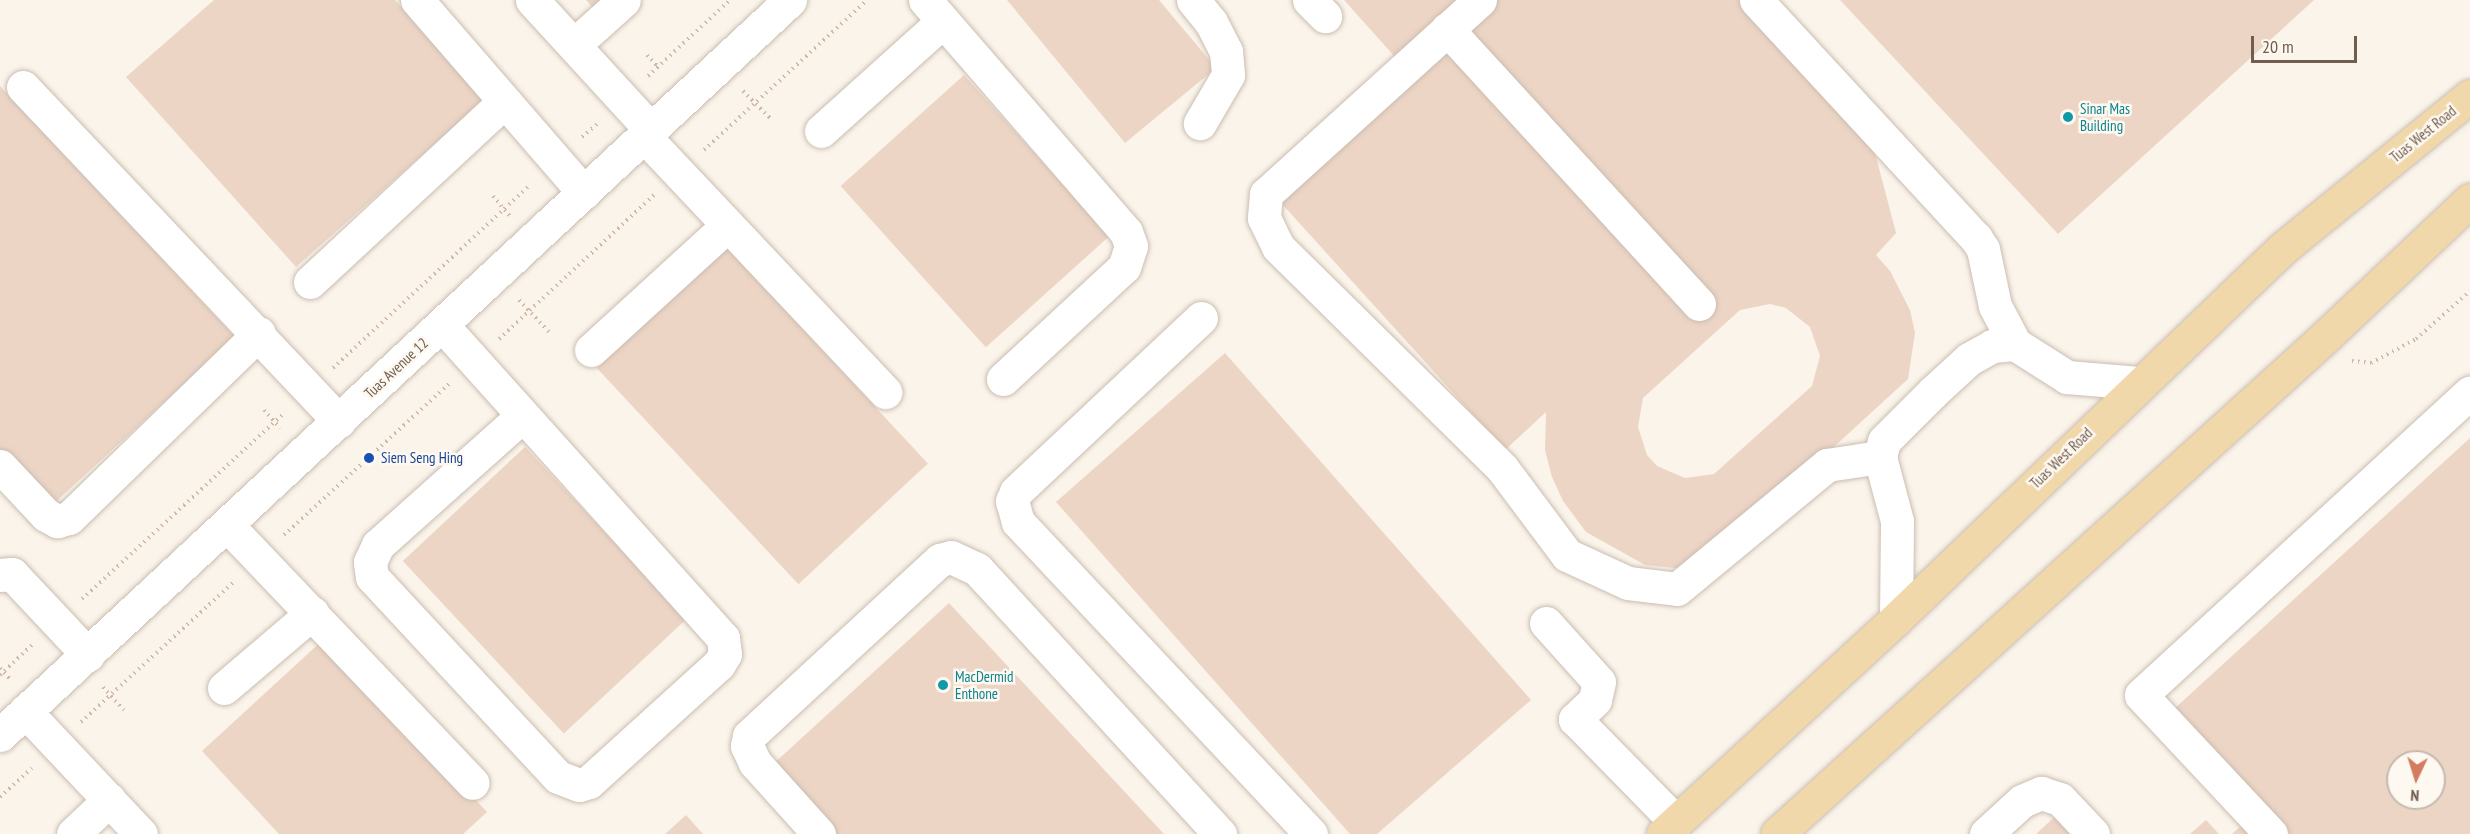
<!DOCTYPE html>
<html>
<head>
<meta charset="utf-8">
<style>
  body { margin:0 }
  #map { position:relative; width:2470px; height:834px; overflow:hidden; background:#faf4ea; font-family:"PT Sans Narrow",sans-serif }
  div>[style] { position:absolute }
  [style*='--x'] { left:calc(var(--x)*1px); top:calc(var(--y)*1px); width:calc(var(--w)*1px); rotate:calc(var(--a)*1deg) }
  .building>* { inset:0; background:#ecd5c5; transform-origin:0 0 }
  .path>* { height:4px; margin-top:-2px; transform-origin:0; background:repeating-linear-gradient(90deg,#d1b9a8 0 1.5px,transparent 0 6px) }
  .roads { filter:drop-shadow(0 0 2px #cbbdb1) drop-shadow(0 0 2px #cbbdb1) }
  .minor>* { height:33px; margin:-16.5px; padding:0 16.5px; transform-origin:16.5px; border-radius:16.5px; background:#fff }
  .major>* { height:33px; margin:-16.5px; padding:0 16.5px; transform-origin:16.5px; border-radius:16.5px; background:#f0d8ab }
  .dots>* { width:16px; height:16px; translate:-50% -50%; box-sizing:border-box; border:3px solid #fdf8f0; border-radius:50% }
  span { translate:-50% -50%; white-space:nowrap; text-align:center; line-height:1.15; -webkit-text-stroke:5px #fdf8f0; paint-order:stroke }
  .culture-label { font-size:15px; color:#0d838f }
  .left { translate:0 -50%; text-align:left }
  .street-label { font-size:15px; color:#715d50 }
  .transit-label { font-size:15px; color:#164399 }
  .north { position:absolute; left:2386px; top:750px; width:60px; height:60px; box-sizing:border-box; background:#fdf8f0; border:2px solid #c5bab0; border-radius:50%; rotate:184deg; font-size:16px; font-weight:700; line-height:24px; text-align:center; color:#715d50 }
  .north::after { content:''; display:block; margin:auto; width:21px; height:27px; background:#d37c60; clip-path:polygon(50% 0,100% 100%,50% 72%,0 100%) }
  .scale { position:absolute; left:2251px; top:36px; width:106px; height:27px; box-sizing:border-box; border:3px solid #715d50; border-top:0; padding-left:8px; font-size:18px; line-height:21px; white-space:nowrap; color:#715d50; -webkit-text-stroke:4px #fdf8f0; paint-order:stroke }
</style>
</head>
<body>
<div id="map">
  <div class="building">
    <div style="clip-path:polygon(214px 0,395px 0,484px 100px,296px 267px,126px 77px)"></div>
    <div style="clip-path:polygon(586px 0,606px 0,595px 10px)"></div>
    <div style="clip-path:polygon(1007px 0,1159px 0,1216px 68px,1125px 143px)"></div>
    <div style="clip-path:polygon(1344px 0,1459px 0,1395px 57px)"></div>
    <div style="clip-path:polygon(evenodd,1489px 0,1739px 0,1874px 149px,1896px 233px,1876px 255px,1890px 271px,1910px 310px,1915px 333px,1908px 379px,1708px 562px,1675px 568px,1645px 565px,1586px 532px,1563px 501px,1552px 477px,1545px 450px,1546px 412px,1505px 450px,1273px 194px,1489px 0,1770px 304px,1786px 308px,1810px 327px,1820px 356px,1812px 386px,1714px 474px,1685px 478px,1657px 466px,1647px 455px,1638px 427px,1643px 398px,1740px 310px,1770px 304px)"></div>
    <div style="clip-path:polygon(1840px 0,2314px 0,2058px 234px)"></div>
    <div style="left:964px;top:75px;width:217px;height:166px;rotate:48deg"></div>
    <div style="clip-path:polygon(0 86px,235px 337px,50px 507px,0 454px)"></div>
    <div style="left:726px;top:247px;width:296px;height:177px;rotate:47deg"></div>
    <div style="clip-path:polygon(1225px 353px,1531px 700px,1377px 834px,1350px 834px,1056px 502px)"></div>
    <div style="clip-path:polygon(evenodd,2470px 438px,2470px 834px,2289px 834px,2174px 709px,2470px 438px,2398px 762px,2434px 762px,2434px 798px,2398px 798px,2398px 762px)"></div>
    <div style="left:525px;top:447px;width:236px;height:167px;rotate:47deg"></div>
    <div style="clip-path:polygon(949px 603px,1164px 834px,832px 834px,770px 767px)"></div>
    <div style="clip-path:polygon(325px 638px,487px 812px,463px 834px,279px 834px,202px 751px)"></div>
    <div style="clip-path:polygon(2059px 813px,2079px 834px,2036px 834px)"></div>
    <div style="clip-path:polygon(686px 815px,703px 834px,665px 834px)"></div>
    <div style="clip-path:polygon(2206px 820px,2219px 834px,2190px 834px)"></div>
    <div style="clip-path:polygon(2242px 825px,2250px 834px,2232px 834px)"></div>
  </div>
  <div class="path">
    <div style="--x:647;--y:55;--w:18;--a:47"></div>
    <div style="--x:648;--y:76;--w:112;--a:-42.8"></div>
    <div style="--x:743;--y:91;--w:38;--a:45"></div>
    <div style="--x:582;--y:137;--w:23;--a:-41"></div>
    <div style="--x:704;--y:150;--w:222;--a:-42.6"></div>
    <div style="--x:493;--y:196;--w:26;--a:50"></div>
    <div style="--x:519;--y:300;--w:44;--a:46.8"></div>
    <div style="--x:499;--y:339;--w:212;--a:-42.9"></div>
    <div style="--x:2352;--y:361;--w:19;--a:6"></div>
    <div style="--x:2371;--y:363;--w:51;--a:-28.1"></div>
    <div style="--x:2416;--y:339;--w:72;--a:-41.6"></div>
    <div style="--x:333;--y:368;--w:269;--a:-42.9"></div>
    <div style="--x:264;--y:410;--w:24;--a:48"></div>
    <div style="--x:284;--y:535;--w:224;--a:-42.5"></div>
    <div style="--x:82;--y:599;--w:275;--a:-42.6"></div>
    <div style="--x:0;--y:668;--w:15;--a:48"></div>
    <div style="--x:0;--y:675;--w:44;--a:-43.2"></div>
    <div style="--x:103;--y:687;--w:31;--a:48"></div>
    <div style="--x:81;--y:722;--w:209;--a:-42.5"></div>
    <div style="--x:0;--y:797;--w:43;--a:-42.2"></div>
  </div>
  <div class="roads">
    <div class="minor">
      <div style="--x:417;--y:0;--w:255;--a:49.1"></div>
      <div style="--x:532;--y:0;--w:176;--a:47.5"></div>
      <div style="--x:925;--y:0;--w:307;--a:49.1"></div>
      <div style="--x:1126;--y:232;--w:15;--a:70"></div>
      <div style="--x:1131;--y:246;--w:22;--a:108"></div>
      <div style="--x:1124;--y:267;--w:165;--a:137.2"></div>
      <div style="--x:1193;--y:0;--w:28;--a:51"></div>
      <div style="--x:1211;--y:22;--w:33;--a:63"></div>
      <div style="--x:1226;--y:51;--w:24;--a:85"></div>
      <div style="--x:1228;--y:75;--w:56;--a:120.3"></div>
      <div style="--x:1309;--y:0;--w:23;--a:45"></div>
      <div style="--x:1480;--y:0;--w:289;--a:137.8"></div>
      <div style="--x:1266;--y:194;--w:24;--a:95"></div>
      <div style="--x:1264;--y:218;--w:32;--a:64"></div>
      <div style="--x:1278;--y:247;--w:315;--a:44.6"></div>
      <div style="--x:1502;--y:468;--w:109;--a:53.2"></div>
      <div style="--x:1567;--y:555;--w:67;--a:24.7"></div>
      <div style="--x:1628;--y:583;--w:49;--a:7"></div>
      <div style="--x:1677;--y:589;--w:195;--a:-39.6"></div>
      <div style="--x:1827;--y:465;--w:54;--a:-8.6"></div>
      <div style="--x:1756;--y:0;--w:324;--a:47.3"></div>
      <div style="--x:1976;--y:238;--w:13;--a:58"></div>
      <div style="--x:1983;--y:249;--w:58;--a:78.1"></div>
      <div style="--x:1995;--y:306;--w:43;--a:62.2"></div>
      <div style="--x:1447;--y:29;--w:373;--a:47.5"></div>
      <div style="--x:574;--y:45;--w:67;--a:-42"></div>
      <div style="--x:23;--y:87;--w:460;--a:46.6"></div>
      <div style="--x:821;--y:131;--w:164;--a:-42"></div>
      <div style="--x:644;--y:136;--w:352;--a:46.7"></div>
      <div style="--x:310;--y:282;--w:265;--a:-42.9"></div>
      <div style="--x:1201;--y:318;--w:254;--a:136.8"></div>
      <div style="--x:1016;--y:492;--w:10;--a:114"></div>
      <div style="--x:1012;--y:501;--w:22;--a:74"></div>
      <div style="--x:1018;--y:522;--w:428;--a:46.8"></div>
      <div style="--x:442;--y:325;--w:421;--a:48.1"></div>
      <div style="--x:723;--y:638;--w:16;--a:83"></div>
      <div style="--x:725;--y:654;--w:12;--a:121"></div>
      <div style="--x:719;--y:664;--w:176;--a:137.8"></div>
      <div style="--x:589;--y:782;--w:10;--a:163"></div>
      <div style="--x:579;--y:785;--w:22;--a:-159"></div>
      <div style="--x:558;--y:777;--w:273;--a:-132.9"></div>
      <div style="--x:372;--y:577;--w:15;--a:-98"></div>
      <div style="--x:370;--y:562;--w:19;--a:-65"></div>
      <div style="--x:378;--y:545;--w:192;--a:-41.8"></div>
      <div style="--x:591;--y:350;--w:185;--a:-42.4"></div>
      <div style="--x:0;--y:466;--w:67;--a:46.8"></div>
      <div style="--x:46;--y:515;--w:13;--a:29"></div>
      <div style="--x:57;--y:521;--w:12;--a:-14"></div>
      <div style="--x:69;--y:518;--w:265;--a:-44.2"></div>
      <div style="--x:227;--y:525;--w:356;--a:46.4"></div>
      <div style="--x:0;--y:575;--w:12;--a:-5"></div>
      <div style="--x:12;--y:574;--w:111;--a:46.8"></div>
      <div style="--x:1896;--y:619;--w:98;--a:-89.4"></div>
      <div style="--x:1897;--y:521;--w:66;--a:-104.9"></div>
      <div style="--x:1880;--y:457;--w:16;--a:-76"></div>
      <div style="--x:1884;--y:441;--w:69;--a:-45"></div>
      <div style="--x:1933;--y:392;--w:49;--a:-42.5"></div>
      <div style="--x:1969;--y:359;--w:26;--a:-29"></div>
      <div style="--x:1992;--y:346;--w:23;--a:-5"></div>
      <div style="--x:2015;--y:344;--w:62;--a:32.4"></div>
      <div style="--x:2067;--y:377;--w:72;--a:4.8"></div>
      <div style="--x:1546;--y:623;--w:79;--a:48.1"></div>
      <div style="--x:1599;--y:682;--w:18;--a:103"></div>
      <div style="--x:1595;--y:700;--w:28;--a:136"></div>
      <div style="--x:1575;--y:719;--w:144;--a:45.6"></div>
      <div style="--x:224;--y:688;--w:116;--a:-40.4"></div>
      <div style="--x:25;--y:711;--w:169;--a:46.7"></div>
      <div style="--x:0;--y:735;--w:1079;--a:-42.93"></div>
      <div style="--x:73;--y:834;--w:50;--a:-43.4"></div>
      <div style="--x:819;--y:834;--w:96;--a:-132"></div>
      <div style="--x:755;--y:763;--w:19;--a:-115"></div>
      <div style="--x:747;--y:746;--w:10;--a:-79"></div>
      <div style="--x:749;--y:736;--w:260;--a:-42.7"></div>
      <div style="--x:940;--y:560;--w:11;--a:-15"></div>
      <div style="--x:951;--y:557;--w:29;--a:25"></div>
      <div style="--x:977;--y:569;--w:360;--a:47.5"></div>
      <div style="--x:1986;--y:834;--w:49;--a:-42.5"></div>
      <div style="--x:2022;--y:801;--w:21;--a:-23"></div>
      <div style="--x:2041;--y:793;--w:20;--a:18"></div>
      <div style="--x:2060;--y:799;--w:48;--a:46.7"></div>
      <div style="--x:2271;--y:834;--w:190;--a:-133.1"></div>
      <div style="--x:2141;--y:695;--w:447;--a:-42.6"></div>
    </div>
    <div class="major">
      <div style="--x:1663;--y:834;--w:317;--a:-42.7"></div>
      <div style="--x:1896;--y:619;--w:536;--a:-43.79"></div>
      <div style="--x:2283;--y:248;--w:241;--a:-39.1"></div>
      <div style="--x:1777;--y:834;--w:738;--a:-42.2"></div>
      <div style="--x:2324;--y:338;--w:201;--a:-43.4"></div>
    </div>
  </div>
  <div class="dots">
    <div style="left:2068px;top:117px;background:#0f9aa8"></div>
    <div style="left:369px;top:458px;background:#1a4fb4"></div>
    <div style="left:943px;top:685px;background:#0f9aa8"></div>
  </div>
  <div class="culture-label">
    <span class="left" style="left:2080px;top:117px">Sinar Mas<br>Building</span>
    <span class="left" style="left:955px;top:685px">MacDermid<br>Enthone</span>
  </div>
  <div class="street-label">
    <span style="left:2423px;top:134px;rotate:-39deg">Tuas West Road</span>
    <span style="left:396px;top:368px;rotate:-43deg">Tuas Avenue 12</span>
    <span style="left:2061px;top:458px;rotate:-44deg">Tuas West Road</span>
  </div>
  <div class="transit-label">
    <span class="left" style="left:381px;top:458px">Siem Seng Hing</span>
  </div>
  <div class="north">N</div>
  <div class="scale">20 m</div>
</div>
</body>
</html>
